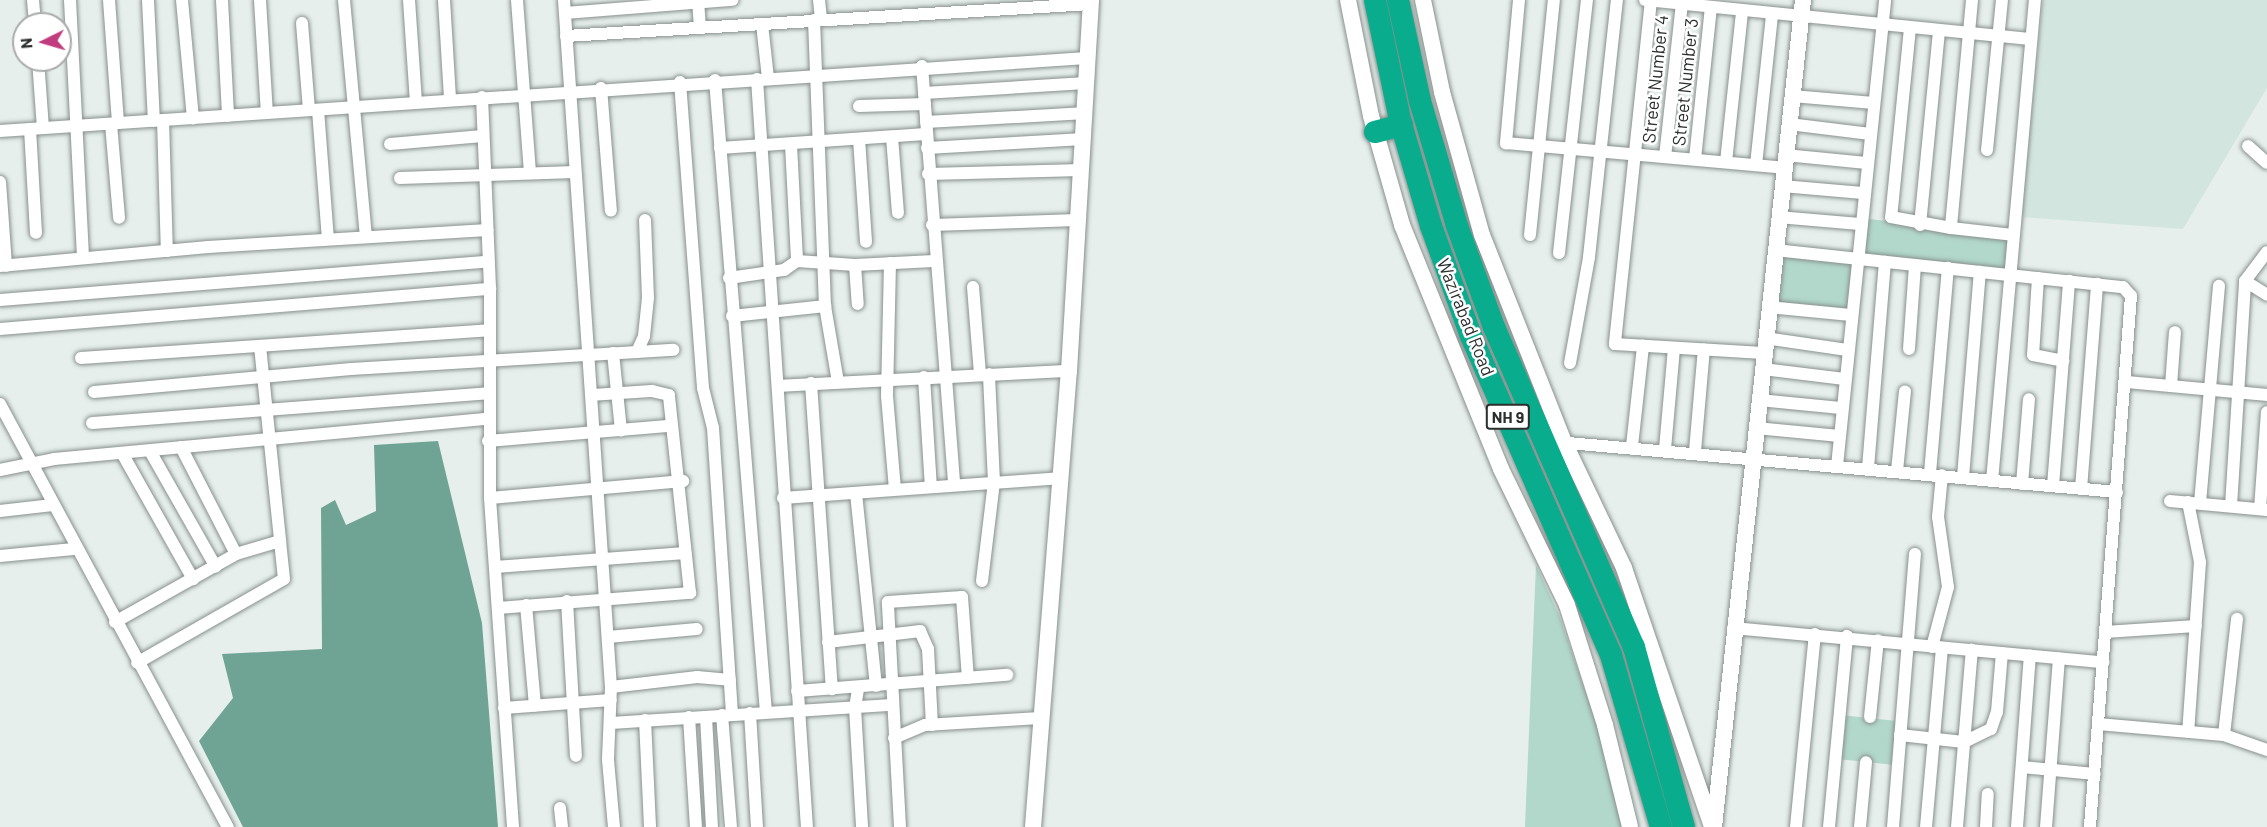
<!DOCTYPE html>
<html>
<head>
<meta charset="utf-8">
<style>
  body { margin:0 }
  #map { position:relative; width:2267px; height:827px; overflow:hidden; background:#e6efec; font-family:Barlow,sans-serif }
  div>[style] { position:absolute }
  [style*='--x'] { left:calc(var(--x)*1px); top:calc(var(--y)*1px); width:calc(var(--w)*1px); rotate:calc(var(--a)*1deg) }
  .built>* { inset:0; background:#d3e5df }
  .green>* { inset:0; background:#b2d7cb; transform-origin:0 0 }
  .water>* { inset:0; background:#6fa393 }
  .roads { filter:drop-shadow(0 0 2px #88908d) drop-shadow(0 0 2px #88908d) }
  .street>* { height:12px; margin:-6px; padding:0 6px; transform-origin:6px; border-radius:6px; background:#fff }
  .secondary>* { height:16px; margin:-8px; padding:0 8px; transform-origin:8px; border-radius:8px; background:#fff }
  .highway>* { height:22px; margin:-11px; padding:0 11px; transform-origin:11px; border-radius:11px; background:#09ad8e }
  span { translate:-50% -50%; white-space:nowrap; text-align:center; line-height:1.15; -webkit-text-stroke:5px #fff; paint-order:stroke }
  .shield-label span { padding:2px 4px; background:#fff; border:2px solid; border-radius:4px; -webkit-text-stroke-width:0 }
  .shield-label { font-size:16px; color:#2a2e2c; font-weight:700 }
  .street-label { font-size:18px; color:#2a2e2c }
  .north { position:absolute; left:12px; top:12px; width:60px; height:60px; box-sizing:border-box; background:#fff; border:2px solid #aaabab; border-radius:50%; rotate:265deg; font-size:16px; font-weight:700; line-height:24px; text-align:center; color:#2a2e2c }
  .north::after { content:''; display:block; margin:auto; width:21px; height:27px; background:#c13c7e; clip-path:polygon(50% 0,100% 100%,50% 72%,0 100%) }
</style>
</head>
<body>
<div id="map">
  <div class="built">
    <div style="clip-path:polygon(2043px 0,2267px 0,2267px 88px,2183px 229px,2021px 217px)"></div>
  </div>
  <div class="green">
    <div style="clip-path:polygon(1860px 218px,2013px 235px,2009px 275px,1857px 259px,1851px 315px,1768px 307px,1775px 250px,1856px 259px)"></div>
    <div style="clip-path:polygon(1536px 565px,1559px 615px,1602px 740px,1623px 827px,1525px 827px)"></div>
    <div style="left:1840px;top:715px;width:62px;height:44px;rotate:6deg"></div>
  </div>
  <div class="water">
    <div style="clip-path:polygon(438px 441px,482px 623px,498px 827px,243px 827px,199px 741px,233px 698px,222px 654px,322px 649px,321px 508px,335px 500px,346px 525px,376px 511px,374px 445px)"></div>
  </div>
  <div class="roads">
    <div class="street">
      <div style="--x:33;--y:0;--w:24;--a:85"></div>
      <div style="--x:70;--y:0;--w:258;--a:87.1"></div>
      <div style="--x:109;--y:0;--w:123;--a:85.8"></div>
      <div style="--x:148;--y:0;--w:121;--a:87.2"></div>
      <div style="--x:182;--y:0;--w:119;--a:84.7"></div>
      <div style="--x:222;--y:0;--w:116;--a:87"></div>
      <div style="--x:260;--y:0;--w:113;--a:86.5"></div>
      <div style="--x:344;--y:0;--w:237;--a:84.7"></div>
      <div style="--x:409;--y:0;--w:102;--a:86.1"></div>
      <div style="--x:444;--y:0;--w:99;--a:86.5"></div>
      <div style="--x:517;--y:0;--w:173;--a:85.7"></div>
      <div style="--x:564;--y:0;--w:689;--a:86.09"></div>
      <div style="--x:611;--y:687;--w:73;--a:92.4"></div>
      <div style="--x:608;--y:760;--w:67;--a:84.9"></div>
      <div style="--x:698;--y:0;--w:28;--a:86"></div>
      <div style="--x:819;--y:0;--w:20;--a:84"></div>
      <div style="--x:1519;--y:0;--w:144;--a:95.2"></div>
      <div style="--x:1506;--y:143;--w:279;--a:5.1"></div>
      <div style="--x:1645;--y:0;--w:388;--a:5.8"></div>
      <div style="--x:1651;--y:0;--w:346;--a:96"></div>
      <div style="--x:1615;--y:344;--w:148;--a:3.5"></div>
      <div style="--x:1972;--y:0;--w:229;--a:95.3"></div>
      <div style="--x:1951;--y:228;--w:62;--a:6.4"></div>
      <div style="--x:565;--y:13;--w:168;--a:-4.5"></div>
      <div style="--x:814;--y:20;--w:286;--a:87.8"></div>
      <div style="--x:825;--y:306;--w:77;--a:80.3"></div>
      <div style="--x:302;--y:23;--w:87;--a:85.4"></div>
      <div style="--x:762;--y:24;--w:54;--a:83.7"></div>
      <div style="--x:1910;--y:28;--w:190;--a:95.7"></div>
      <div style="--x:1891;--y:217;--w:61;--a:10.4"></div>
      <div style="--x:566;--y:36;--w:525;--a:-3.49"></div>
      <div style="--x:38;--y:60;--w:68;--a:85.8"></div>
      <div style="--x:922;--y:66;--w:420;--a:85.6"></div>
      <div style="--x:757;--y:79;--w:750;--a:86.18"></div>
      <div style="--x:715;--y:80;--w:634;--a:85.39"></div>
      <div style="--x:680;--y:82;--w:307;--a:85.7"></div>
      <div style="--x:703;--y:388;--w:41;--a:76"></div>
      <div style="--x:713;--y:428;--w:287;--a:86.2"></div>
      <div style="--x:601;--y:88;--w:123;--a:85.4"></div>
      <div style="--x:924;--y:93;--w:162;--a:-3.5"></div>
      <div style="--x:1792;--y:96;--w:82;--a:4.9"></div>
      <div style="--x:482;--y:97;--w:192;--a:87.6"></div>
      <div style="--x:490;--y:289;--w:209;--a:90"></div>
      <div style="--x:490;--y:498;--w:330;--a:86"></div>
      <div style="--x:859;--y:106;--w:66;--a:-1.7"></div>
      <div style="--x:318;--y:110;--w:129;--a:85.6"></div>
      <div style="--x:163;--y:120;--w:131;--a:88.3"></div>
      <div style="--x:926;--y:122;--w:160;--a:-3.2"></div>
      <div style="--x:111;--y:124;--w:94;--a:85.1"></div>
      <div style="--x:1789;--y:124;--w:82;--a:7"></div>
      <div style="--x:30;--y:129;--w:104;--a:86.7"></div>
      <div style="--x:0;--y:131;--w:1089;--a:-3.84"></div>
      <div style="--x:892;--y:137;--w:76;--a:85.5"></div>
      <div style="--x:859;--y:139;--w:103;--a:86.1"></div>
      <div style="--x:390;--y:144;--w:93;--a:-4.9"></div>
      <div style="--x:791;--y:145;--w:116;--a:87"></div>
      <div style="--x:2248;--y:146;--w:25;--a:42"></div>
      <div style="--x:720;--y:148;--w:206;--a:-3.9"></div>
      <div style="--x:927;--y:148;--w:157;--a:-3.3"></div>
      <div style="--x:1987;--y:150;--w:151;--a:-84.3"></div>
      <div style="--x:1785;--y:155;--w:82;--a:5.6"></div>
      <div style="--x:1665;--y:157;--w:154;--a:-83.7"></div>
      <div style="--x:1695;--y:159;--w:152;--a:-84"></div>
      <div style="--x:1726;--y:162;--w:151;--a:-83.9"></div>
      <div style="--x:1756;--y:165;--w:151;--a:-83.9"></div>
      <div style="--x:928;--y:174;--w:154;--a:-1.5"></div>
      <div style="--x:400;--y:178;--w:175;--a:-2"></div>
      <div style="--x:0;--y:182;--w:84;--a:85.9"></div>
      <div style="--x:1782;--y:186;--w:81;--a:4.9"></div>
      <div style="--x:1778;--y:217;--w:82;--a:4.9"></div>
      <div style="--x:932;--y:225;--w:146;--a:-2"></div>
      <div style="--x:1920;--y:225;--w:195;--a:-84.4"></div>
      <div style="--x:1530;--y:235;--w:236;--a:-84.2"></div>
      <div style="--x:1775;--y:250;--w:350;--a:6.1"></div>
      <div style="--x:2123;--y:287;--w:12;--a:48"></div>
      <div style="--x:2131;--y:296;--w:533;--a:94.42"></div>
      <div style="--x:1559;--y:253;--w:255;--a:-83.7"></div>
      <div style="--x:890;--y:263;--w:133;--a:91.3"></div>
      <div style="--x:887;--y:396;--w:93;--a:85.1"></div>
      <div style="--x:855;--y:265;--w:39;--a:86"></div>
      <div style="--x:0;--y:266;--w:209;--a:-5.2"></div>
      <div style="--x:208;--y:247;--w:280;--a:-3.5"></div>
      <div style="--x:729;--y:278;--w:56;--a:-8.3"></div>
      <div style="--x:784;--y:270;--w:16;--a:-35"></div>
      <div style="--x:797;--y:261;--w:58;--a:3.9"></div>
      <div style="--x:855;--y:265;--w:79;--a:-2.9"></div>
      <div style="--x:2038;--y:278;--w:77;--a:93.7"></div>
      <div style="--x:2033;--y:355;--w:31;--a:11"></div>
      <div style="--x:2245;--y:281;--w:26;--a:32"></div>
      <div style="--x:973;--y:287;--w:87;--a:85.4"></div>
      <div style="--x:0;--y:300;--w:489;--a:-4.5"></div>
      <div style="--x:1768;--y:307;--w:83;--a:5.5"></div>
      <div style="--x:732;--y:316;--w:94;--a:-6.1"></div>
      <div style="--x:0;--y:329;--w:492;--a:-4.7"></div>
      <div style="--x:1765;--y:338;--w:83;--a:8.3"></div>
      <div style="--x:260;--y:346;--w:196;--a:84.1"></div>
      <div style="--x:1909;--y:349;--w:84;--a:-85.9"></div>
      <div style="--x:637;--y:352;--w:17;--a:-66"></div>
      <div style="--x:644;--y:336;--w:38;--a:-84"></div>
      <div style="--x:648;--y:298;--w:78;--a:-92.2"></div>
      <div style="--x:613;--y:353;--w:78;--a:84.1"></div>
      <div style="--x:81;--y:358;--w:409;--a:-3.9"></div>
      <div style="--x:1570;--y:363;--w:108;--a:-79.8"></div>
      <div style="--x:1589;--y:257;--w:259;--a:-83.8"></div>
      <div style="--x:1763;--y:369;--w:82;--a:7"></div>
      <div style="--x:924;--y:377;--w:110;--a:86.4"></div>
      <div style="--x:2127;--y:382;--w:141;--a:5.3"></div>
      <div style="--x:811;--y:383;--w:307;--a:86.1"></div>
      <div style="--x:778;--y:386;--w:291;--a:-3"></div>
      <div style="--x:2171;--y:386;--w:54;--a:-85.8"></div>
      <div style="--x:94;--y:392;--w:258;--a:-5.1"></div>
      <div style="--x:351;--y:369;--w:323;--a:-3.4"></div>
      <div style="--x:1759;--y:400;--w:82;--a:5.6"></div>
      <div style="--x:0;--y:404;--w:481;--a:61.7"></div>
      <div style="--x:92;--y:423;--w:398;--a:-4.3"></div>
      <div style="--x:1756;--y:428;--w:84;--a:5.4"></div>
      <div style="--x:488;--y:441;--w:180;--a:-4.8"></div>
      <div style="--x:1557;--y:442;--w:562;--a:5.1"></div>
      <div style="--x:1632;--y:446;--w:101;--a:-83.7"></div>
      <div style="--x:181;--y:447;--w:120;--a:62.8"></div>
      <div style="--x:1665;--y:449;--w:101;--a:-84.9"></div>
      <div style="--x:150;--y:451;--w:133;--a:60.4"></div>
      <div style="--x:1695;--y:451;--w:102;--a:-85"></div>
      <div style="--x:122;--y:453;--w:145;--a:60.6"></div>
      <div style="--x:1837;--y:466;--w:468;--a:-84.1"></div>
      <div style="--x:1868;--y:468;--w:207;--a:-85.3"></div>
      <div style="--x:0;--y:470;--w:55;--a:-11.5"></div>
      <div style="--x:54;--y:459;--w:435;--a:-5.3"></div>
      <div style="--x:1897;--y:471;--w:80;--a:-84.3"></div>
      <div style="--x:1930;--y:473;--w:206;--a:-85"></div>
      <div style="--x:1963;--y:477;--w:206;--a:-85.3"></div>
      <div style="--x:1992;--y:481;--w:483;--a:-84.9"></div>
      <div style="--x:2022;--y:484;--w:85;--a:-85.3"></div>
      <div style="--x:2053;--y:486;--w:206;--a:-85.5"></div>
      <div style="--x:2081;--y:489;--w:206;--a:-85.5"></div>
      <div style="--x:856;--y:493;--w:194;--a:84.1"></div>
      <div style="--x:490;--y:498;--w:194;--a:-5"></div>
      <div style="--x:783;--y:498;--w:277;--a:-4.1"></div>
      <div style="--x:2170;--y:501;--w:97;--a:5.3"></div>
      <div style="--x:2188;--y:502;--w:61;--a:78.7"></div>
      <div style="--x:2200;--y:562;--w:170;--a:94"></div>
      <div style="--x:2200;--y:503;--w:218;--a:-85"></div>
      <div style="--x:2231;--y:506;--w:225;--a:-86.4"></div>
      <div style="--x:2245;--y:281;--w:36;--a:-53"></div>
      <div style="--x:2260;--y:509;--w:97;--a:-85.9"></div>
      <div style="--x:0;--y:511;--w:53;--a:-6.5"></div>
      <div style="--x:0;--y:556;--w:74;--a:-5.4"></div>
      <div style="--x:495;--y:567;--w:191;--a:-4.2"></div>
      <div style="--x:982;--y:581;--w:100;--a:-83.1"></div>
      <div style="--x:994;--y:482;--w:108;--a:-92.7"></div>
      <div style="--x:567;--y:601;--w:155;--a:86.7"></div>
      <div style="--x:526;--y:605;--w:101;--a:84.9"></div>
      <div style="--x:498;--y:608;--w:193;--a:-4.5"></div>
      <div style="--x:690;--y:593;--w:199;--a:-96.1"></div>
      <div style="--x:669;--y:395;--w:17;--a:-167"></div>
      <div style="--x:652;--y:391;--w:60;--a:176.2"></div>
      <div style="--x:115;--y:622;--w:139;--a:-29.3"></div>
      <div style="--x:236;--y:554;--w:46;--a:-16.5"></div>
      <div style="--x:280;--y:541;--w:38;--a:84"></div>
      <div style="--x:284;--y:579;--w:169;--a:150.3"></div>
      <div style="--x:1733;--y:628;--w:372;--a:5.3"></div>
      <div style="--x:2105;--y:632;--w:91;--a:-3.8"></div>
      <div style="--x:608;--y:637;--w:89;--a:-5.1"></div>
      <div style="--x:828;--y:642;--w:93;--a:-6.8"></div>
      <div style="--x:920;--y:631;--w:20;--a:66"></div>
      <div style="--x:928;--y:649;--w:76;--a:87"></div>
      <div style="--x:1932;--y:647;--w:62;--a:-75.1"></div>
      <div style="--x:1948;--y:587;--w:71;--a:-98.1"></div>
      <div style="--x:1938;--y:517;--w:42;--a:-84.6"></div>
      <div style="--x:611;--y:687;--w:87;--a:-6.6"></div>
      <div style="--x:697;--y:677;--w:33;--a:5"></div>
      <div style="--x:858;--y:689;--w:19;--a:99"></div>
      <div style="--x:855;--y:708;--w:119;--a:86.6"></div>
      <div style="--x:797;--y:691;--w:211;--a:-4.4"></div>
      <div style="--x:504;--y:708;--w:107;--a:-4.3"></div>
      <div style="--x:750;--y:713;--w:114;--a:86.5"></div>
      <div style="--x:722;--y:715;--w:112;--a:85.4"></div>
      <div style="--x:689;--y:717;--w:110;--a:86.4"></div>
      <div style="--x:706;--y:717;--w:110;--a:86.9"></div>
      <div style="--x:1870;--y:717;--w:77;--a:-84.1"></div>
      <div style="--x:645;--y:720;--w:107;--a:87.3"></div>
      <div style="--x:611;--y:723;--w:281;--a:-3.7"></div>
      <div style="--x:2098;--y:724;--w:126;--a:5"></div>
      <div style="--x:2224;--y:735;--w:46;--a:19.2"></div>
      <div style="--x:1900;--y:735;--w:64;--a:6.2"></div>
      <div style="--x:1964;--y:742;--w:30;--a:-26"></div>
      <div style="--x:1991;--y:729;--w:18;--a:-71"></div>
      <div style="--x:1997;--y:712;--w:59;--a:-85.2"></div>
      <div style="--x:2224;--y:735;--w:117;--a:-83.6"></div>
      <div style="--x:894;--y:738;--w:34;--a:-23"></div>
      <div style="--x:925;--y:725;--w:115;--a:-3.5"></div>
      <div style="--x:2022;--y:767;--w:73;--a:5.5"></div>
      <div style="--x:560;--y:808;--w:19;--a:84"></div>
      <div style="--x:900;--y:827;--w:225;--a:-93.1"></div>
      <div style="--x:888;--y:602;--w:74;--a:-3.9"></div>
      <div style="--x:962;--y:597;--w:81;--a:85.8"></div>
      <div style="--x:1796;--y:827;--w:194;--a:-84.4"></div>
      <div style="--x:1829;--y:827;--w:192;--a:-84.6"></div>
      <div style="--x:1860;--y:827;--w:65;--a:-84.7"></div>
      <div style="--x:1893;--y:827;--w:274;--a:-85.4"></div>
      <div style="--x:1926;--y:827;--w:180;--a:-84.9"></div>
      <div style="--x:1957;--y:827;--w:178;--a:-85.2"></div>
      <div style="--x:1986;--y:827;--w:33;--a:-87"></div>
      <div style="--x:2017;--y:827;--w:172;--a:-85.7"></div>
      <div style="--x:2046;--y:827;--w:169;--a:-85.6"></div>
    </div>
    <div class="secondary">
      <div style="--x:1348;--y:0;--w:118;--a:78.8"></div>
      <div style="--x:1371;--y:116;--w:113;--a:74.1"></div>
      <div style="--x:1402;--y:225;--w:263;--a:67.9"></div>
      <div style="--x:1501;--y:469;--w:151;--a:64.1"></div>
      <div style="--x:1567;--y:605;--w:126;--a:72.4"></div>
      <div style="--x:1605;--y:725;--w:105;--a:76.2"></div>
      <div style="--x:1423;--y:0;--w:94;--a:78.3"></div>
      <div style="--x:1442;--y:92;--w:148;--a:74.4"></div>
      <div style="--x:1482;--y:235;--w:223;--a:68.4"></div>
      <div style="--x:1564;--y:442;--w:140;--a:64.5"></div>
      <div style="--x:1624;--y:568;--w:274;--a:71.2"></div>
      <div style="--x:1033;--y:827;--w:457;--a:-85.5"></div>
      <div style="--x:1069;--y:371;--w:372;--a:-86.6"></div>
      <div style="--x:1714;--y:827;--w:832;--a:-83.86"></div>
    </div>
    <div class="highway">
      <div style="--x:1375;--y:0;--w:123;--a:78.2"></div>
      <div style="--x:1400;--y:120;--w:110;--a:73.7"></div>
      <div style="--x:1431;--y:226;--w:117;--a:70"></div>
      <div style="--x:1471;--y:336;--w:348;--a:66.3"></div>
      <div style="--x:1611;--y:655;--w:179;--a:73.8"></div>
      <div style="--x:1398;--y:0;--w:103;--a:77.7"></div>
      <div style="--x:1420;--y:101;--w:130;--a:73.5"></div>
      <div style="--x:1457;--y:226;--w:108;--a:69.9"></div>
      <div style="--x:1494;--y:327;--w:349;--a:66.4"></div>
      <div style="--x:1634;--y:647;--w:187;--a:74.5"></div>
      <div style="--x:1375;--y:132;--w:28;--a:-15"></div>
    </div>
  </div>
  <div class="shield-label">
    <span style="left:1508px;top:417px">NH 9</span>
  </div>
  <div class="street-label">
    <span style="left:1655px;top:79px;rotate:-84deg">Street Number 4</span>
    <span style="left:1685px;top:82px;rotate:-84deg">Street Number 3</span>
    <span style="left:1466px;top:317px;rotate:68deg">Wazirabad Road</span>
  </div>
  <div class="north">N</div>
</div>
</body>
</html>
